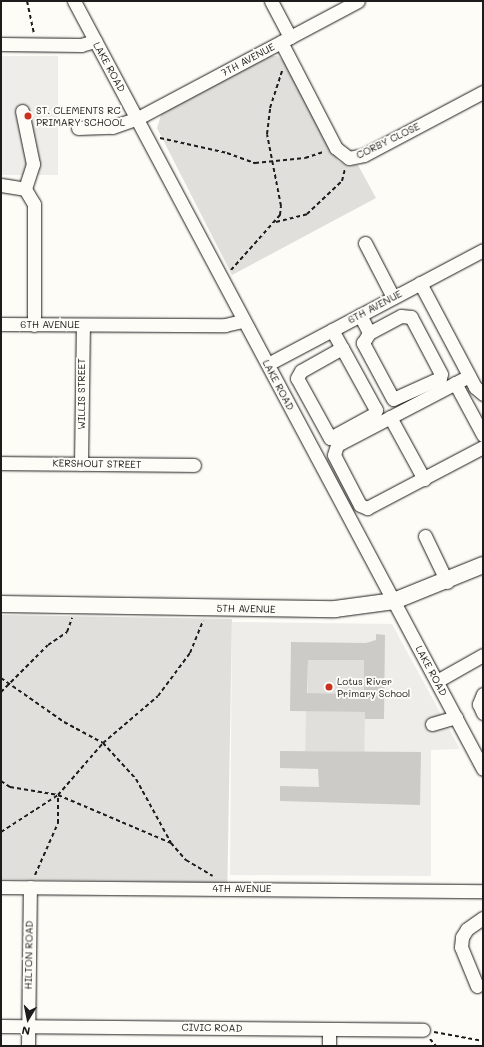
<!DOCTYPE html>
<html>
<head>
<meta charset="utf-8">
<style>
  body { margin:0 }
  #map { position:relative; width:484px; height:1047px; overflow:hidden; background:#fdfcf7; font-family:Mali,sans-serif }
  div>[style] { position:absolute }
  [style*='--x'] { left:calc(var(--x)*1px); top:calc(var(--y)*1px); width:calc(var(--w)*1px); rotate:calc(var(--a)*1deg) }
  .built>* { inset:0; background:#eeede9; transform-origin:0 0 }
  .green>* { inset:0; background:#e0dfdb; transform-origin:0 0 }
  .building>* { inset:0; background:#cccbc8 }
  .path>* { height:2px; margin-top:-1px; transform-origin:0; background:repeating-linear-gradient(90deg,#1c1c1c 0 4px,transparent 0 7px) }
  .roads { filter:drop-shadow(0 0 1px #1c1c1c) drop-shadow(0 0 1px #1c1c1c) }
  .minor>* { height:13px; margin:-6.5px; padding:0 6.5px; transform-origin:6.5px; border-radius:6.5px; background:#fdfcf7 }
  .major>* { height:16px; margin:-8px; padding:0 8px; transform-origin:8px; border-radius:8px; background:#fdfcf7 }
  .dots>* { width:11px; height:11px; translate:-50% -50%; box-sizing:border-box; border:2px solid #fdfcf7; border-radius:50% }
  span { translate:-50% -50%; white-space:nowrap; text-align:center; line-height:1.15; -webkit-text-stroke:4px #fdfcf7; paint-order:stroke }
  .street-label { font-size:10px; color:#1c1c1c }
  .poi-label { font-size:10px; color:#1c1c1c }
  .left { translate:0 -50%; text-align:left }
  .frame { position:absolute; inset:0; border:2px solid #1c1c1c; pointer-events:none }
  .north { position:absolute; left:8px; top:999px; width:40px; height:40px; -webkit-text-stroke:3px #fdfcf7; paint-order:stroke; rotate:190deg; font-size:11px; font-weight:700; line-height:16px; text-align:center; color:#1c1c1c }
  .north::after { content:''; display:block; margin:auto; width:14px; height:18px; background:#1c1c1c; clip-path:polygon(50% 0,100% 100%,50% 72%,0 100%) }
</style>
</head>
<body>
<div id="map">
  <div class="built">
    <div style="left:1px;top:56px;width:57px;height:119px"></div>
    <div style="clip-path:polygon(232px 622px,392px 624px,460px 749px,431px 750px,431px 876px,230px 875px)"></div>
  </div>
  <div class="green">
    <div style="clip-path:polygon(267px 56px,277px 56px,285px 62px,338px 161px,347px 166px,358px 165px,376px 198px,232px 275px,157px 128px,162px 112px)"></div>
    <div style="left:1px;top:615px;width:231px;height:264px;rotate:1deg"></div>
    <div style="left:308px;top:660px;width:56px;height:33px"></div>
    <div style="left:306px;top:711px;width:59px;height:40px;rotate:1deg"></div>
  </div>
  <div class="building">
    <div style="clip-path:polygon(evenodd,376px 634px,385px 635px,384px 719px,365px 719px,365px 712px,290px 711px,291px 642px,366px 643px,376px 640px,376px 634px,308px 660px,364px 660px,364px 694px,307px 693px,308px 660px)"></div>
    <div style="clip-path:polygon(280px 751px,421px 752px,420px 805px,280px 801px,280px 786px,319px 787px,318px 769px,280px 768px)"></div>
  </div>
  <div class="path">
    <div style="--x:27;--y:1;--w:33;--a:78"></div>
    <div style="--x:160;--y:138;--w:69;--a:12.6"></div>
    <div style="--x:227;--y:153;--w:30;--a:20"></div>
    <div style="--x:255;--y:163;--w:50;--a:-5.7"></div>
    <div style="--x:305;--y:158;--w:20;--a:-18"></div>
    <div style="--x:276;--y:222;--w:32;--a:-14"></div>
    <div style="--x:307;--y:214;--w:48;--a:-43.3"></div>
    <div style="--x:342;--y:181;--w:12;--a:-76"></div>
    <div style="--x:231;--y:270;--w:74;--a:-48.3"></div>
    <div style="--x:280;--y:215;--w:9;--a:-84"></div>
    <div style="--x:281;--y:206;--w:73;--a:-101"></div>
    <div style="--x:267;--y:134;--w:26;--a:-83"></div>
    <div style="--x:270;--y:108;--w:39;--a:-72"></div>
    <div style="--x:1;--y:678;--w:77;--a:34.9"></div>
    <div style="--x:64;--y:722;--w:44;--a:28.3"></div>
    <div style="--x:103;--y:743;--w:49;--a:47.5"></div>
    <div style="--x:136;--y:779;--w:73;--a:61.3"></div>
    <div style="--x:171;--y:843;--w:23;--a:49"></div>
    <div style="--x:186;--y:860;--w:31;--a:31"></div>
    <div style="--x:1;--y:692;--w:66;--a:-45"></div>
    <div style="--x:48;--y:645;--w:23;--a:-34"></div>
    <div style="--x:67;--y:632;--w:15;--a:-70"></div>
    <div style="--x:1;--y:781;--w:11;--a:34"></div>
    <div style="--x:10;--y:787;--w:49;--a:9.5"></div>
    <div style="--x:58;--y:795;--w:123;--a:23"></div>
    <div style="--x:1;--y:832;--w:68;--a:-33"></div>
    <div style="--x:58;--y:795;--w:69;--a:-49.1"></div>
    <div style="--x:103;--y:743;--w:72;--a:-40.5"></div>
    <div style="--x:158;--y:696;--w:54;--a:-53.3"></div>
    <div style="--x:190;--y:653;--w:35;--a:-68"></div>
    <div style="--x:35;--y:875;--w:57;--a:-66.1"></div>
    <div style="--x:58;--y:823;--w:28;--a:-90"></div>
    <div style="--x:434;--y:1032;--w:50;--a:10.4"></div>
    <div style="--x:430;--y:1039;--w:9;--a:49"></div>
  </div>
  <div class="roads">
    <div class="minor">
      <div style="--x:74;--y:1;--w:870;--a:61.96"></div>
      <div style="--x:271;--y:1;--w:41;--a:62.2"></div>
      <div style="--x:281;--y:42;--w:119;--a:62.6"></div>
      <div style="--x:336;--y:148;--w:16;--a:38"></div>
      <div style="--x:349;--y:158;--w:15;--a:-11"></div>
      <div style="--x:364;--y:155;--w:135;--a:-27.9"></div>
      <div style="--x:1;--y:44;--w:80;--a:0.7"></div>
      <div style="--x:81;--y:45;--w:15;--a:-16"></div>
      <div style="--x:22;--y:111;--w:54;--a:78.3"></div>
      <div style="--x:33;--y:164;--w:26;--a:108"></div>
      <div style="--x:78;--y:128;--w:34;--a:-2"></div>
      <div style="--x:112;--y:127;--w:28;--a:-19"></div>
      <div style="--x:138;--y:118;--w:249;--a:-28"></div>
      <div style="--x:1;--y:185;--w:24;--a:9"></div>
      <div style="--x:25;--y:189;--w:17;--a:59"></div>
      <div style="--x:34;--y:204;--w:121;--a:90"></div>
      <div style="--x:365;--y:243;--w:61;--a:62.6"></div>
      <div style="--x:420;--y:283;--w:118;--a:62.1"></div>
      <div style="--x:475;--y:387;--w:11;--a:41"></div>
      <div style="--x:360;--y:315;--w:20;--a:63"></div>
      <div style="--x:369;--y:333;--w:36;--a:-28"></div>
      <div style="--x:401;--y:316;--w:10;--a:6"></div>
      <div style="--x:411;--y:317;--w:64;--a:62.2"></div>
      <div style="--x:441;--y:374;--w:4;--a:104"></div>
      <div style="--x:440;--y:378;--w:51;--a:155.9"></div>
      <div style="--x:393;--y:399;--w:64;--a:-118.2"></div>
      <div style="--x:363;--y:343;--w:12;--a:-59"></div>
      <div style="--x:1;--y:324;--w:224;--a:0.3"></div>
      <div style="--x:225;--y:325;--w:18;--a:-13"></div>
      <div style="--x:332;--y:330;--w:21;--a:61"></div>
      <div style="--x:342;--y:348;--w:68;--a:61.2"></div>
      <div style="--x:375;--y:408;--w:2;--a:63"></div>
      <div style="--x:376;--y:410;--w:4;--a:117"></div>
      <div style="--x:374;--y:414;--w:50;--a:151.4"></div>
      <div style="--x:330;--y:438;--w:68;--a:-118.8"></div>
      <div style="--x:297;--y:378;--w:8;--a:-60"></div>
      <div style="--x:301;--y:371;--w:47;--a:-29.3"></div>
      <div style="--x:268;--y:364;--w:243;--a:-27.9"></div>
      <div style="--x:469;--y:376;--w:149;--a:152.4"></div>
      <div style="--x:337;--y:445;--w:10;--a:107"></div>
      <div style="--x:334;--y:455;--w:56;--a:62.5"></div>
      <div style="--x:360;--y:505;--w:8;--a:23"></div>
      <div style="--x:367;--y:508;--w:131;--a:-27.7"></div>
      <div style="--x:455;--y:383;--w:59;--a:61.7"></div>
      <div style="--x:390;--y:417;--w:71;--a:61.3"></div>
      <div style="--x:1;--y:463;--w:193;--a:0.6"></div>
      <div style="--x:81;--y:464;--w:139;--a:-89.2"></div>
      <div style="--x:425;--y:536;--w:51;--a:64.4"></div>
      <div style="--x:437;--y:681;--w:53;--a:-29.5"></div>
      <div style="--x:483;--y:694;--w:11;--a:112"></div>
      <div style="--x:479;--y:704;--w:10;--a:66"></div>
      <div style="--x:432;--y:724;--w:25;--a:-16"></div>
      <div style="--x:1;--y:887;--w:482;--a:0.5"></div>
      <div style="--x:477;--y:986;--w:42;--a:-112.3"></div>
      <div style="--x:461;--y:947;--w:10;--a:-84"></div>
      <div style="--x:462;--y:937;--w:9;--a:-58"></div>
      <div style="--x:467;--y:929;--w:19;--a:-35"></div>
      <div style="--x:1;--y:1026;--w:422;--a:0.5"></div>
      <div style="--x:28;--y:1046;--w:159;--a:-89.3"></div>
      <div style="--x:329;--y:1046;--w:16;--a:-90"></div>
    </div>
    <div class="major">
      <div style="--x:1;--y:604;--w:334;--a:0.9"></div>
      <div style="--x:335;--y:609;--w:60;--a:-7.7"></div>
      <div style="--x:394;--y:601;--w:96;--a:-22"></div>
    </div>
  </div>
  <div class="dots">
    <div style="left:28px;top:116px;background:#c8321e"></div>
    <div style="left:329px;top:687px;background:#c8321e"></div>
  </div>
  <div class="street-label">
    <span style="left:248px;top:60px;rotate:-28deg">7TH AVENUE</span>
    <span style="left:109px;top:67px;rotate:61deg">LAKE ROAD</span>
    <span style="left:388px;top:141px;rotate:-26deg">CORBY CLOSE</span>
    <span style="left:375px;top:307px;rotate:-28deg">6TH AVENUE</span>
    <span style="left:50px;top:325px">6TH AVENUE</span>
    <span style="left:278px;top:385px;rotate:62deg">LAKE ROAD</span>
    <span style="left:82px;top:394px;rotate:-90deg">WILLIS STREET</span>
    <span style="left:97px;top:464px;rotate:1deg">KERSHOUT STREET</span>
    <span style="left:246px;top:609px;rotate:1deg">5TH AVENUE</span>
    <span style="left:431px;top:671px;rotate:62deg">LAKE ROAD</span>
    <span style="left:242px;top:889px">4TH AVENUE</span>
    <span style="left:29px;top:955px;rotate:-89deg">HILTON ROAD</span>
    <span style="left:212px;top:1028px;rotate:1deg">CIVIC ROAD</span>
  </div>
  <div class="poi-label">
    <span class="left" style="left:36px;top:116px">ST. CLEMENTS RC<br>PRIMARY SCHOOL</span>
    <span class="left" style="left:337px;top:687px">Lotus River<br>Primary School</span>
  </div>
  <div class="frame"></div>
  <div class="north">N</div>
</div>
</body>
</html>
